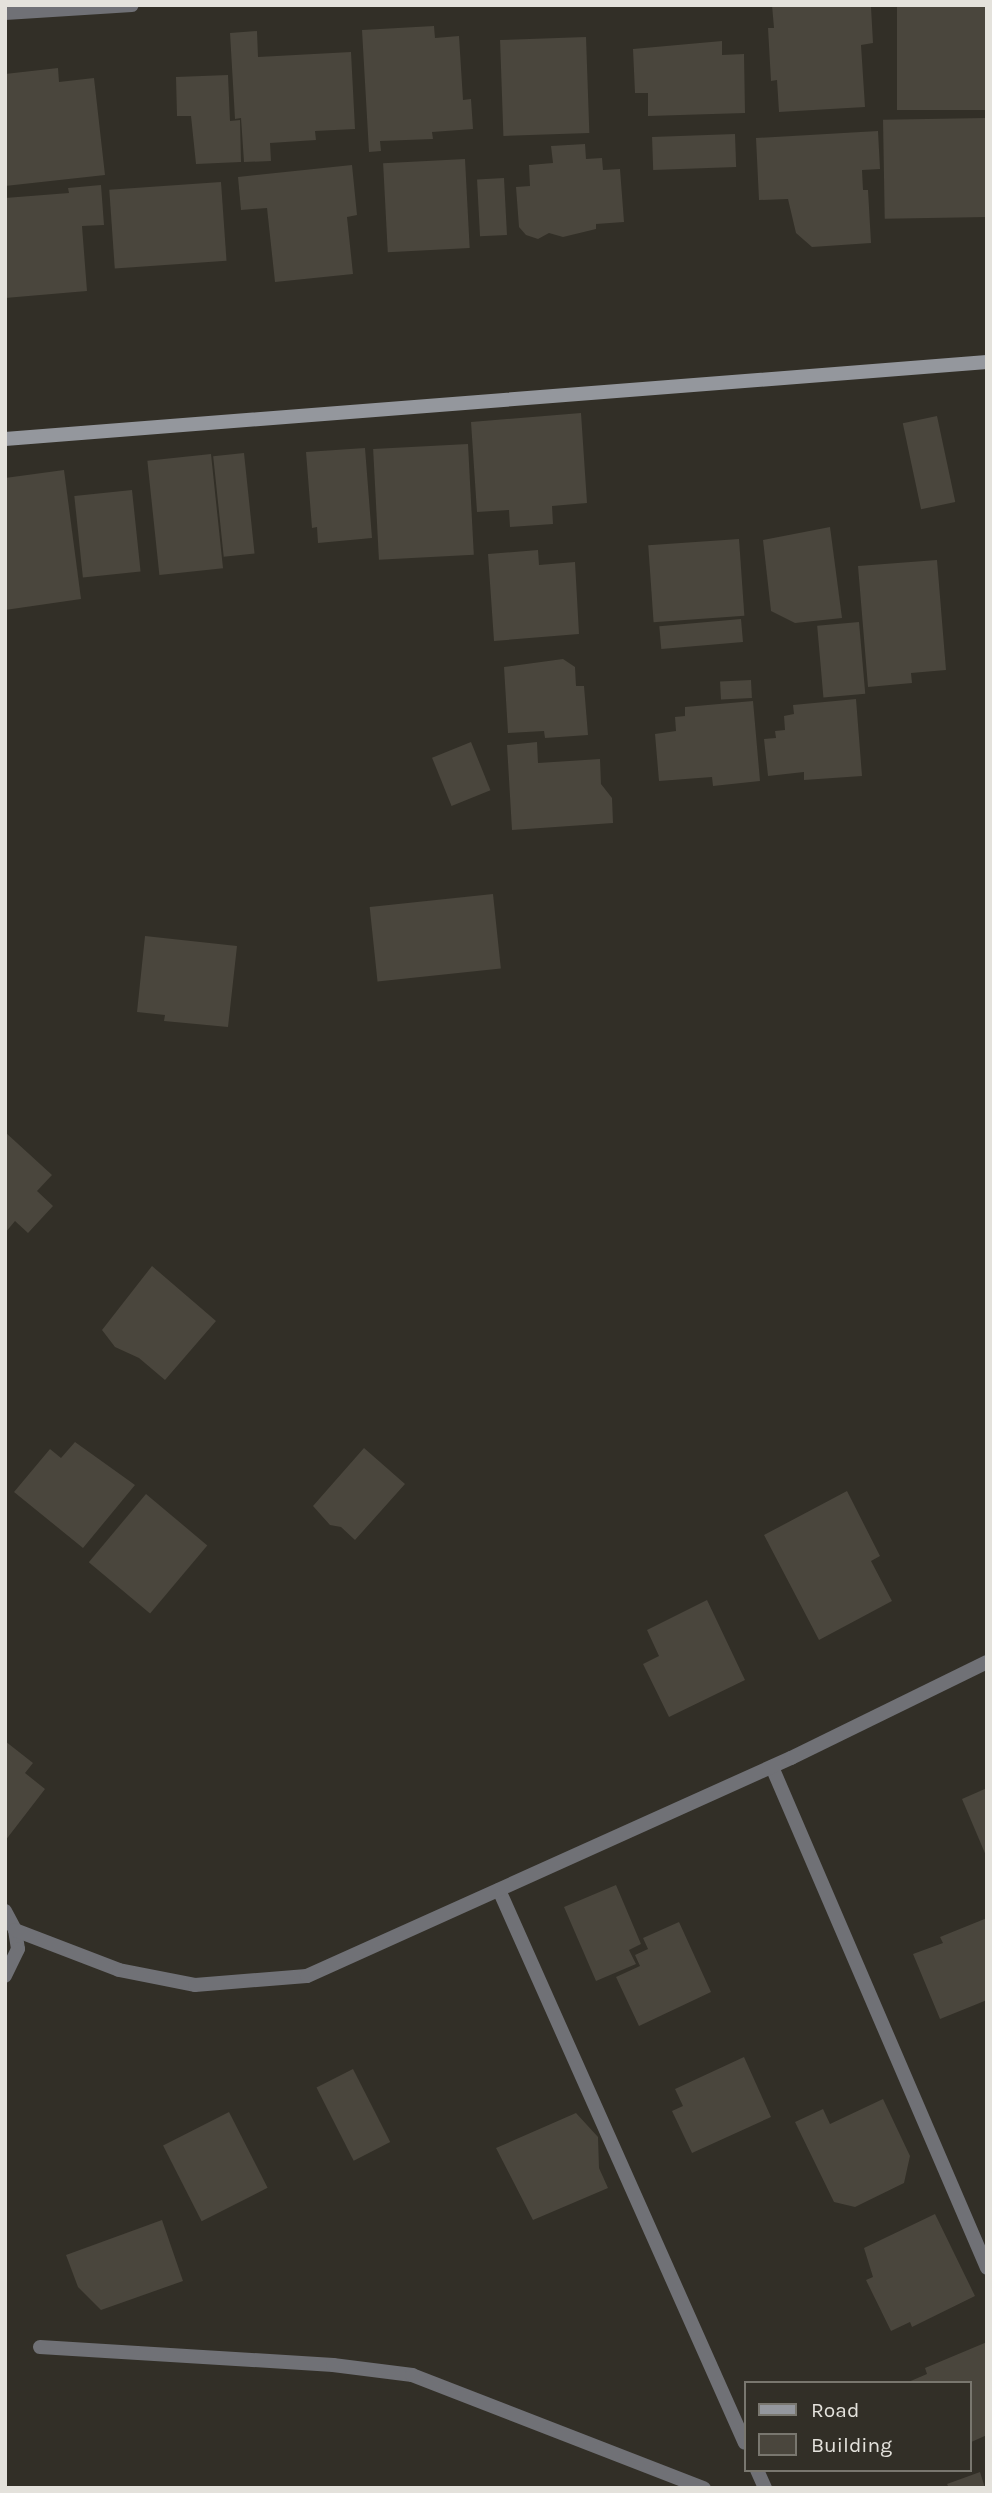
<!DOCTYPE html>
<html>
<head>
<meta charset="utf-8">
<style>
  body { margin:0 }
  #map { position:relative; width:992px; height:2493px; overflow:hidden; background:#322f27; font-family:Karla,sans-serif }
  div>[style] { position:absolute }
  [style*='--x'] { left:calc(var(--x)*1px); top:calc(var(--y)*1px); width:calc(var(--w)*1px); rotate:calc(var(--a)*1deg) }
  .building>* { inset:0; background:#4a463d; transform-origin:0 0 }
  .street>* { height:14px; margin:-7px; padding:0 7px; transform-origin:7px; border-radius:7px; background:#707176 }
  .secondary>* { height:14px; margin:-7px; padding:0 7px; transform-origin:7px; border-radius:7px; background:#94979d }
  span { translate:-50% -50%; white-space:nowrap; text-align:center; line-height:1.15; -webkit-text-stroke:5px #322f27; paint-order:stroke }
  .frame { position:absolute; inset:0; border:7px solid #e4e2dc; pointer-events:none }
  .legend { position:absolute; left:744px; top:2381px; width:228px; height:91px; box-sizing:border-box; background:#322f27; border:2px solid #79776f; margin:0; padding:9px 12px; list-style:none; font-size:21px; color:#e4e2dc }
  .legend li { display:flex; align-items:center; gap:14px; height:35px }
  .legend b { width:35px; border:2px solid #79776f }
</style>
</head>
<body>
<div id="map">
  <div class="building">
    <div style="clip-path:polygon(772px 5px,871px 7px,873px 43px,861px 45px,865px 107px,779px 112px,777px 80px,771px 81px,768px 28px,774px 28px)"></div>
    <div style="left:897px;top:5px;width:89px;height:105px"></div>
    <div style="clip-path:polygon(434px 26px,435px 38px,459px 36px,463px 100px,471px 99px,473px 129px,432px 132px,433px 139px,380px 141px,381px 151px,369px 152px,362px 30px)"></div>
    <div style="clip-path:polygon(257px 31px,258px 57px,351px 52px,355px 129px,315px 131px,316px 140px,270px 143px,271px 161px,244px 162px,241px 118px,235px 119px,230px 33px)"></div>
    <div style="left:586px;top:37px;width:96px;height:86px;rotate:88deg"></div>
    <div style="clip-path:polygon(722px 41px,722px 55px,744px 54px,745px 113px,648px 116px,648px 93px,635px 93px,633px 49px)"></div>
    <div style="clip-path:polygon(58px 68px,59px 82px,94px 78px,105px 175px,5px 186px,5px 74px)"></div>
    <div style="clip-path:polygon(228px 75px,230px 121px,240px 120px,241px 162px,196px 164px,191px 116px,177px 116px,176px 77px)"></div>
    <div style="left:986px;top:118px;width:99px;height:103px;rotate:89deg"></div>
    <div style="clip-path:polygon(878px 131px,880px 169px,862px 170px,863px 190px,868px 190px,871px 243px,812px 247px,796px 233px,788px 199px,759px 200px,756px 138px)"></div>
    <div style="left:735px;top:134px;width:33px;height:83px;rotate:88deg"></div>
    <div style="clip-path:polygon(585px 144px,586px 159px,602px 158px,603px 170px,620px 169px,624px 222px,596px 224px,596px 229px,563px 237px,549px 233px,538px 239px,526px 235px,519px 227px,516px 187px,530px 186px,529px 165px,553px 163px,551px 146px)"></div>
    <div style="left:465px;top:159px;width:89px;height:82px;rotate:87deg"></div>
    <div style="clip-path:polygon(352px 165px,357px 215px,347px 217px,353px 274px,275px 282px,267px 208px,241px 210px,238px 177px)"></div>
    <div style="left:504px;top:178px;width:57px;height:27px;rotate:87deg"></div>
    <div style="left:221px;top:182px;width:79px;height:112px;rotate:86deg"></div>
    <div style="clip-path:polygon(101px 185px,104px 225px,82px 226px,87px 291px,5px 298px,5px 198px,69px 193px,68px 188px)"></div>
    <div style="clip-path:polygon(581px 413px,587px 503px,552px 506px,553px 524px,510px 527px,509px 510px,477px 512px,471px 422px)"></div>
    <div style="left:937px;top:416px;width:88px;height:35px;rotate:78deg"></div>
    <div style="left:468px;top:444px;width:111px;height:95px;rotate:87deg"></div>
    <div style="clip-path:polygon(365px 448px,372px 538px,318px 543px,317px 527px,312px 528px,306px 452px)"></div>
    <div style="left:244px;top:453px;width:101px;height:31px;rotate:84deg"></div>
    <div style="left:211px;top:454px;width:115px;height:64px;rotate:84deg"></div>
    <div style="clip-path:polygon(64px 470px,81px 599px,5px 610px,5px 478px)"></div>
    <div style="left:132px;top:490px;width:82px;height:58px;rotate:84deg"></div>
    <div style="clip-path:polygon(830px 527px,842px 618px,795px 623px,771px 611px,763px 540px)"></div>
    <div style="left:739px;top:539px;width:77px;height:91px;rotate:86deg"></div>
    <div style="clip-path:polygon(538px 550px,539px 565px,575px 562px,579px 634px,494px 641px,488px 554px)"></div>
    <div style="clip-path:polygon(937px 560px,946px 670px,911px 673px,912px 683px,868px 687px,858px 566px)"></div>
    <div style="left:741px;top:619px;width:23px;height:82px;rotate:85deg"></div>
    <div style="left:859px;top:622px;width:72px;height:42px;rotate:85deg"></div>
    <div style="clip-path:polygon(563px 659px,575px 667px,576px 686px,584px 686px,588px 735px,545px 738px,544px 731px,508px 733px,504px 667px)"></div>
    <div style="left:751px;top:680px;width:18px;height:31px;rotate:87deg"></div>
    <div style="clip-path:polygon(856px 699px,862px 776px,804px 780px,804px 772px,768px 776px,764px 739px,776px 738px,775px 731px,785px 730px,784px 716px,794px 714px,793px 705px)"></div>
    <div style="clip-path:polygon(753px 701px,760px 781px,713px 786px,712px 777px,659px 781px,655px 734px,676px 731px,675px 717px,685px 716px,685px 707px)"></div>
    <div style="left:471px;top:742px;width:52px;height:42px;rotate:68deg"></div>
    <div style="clip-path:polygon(537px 742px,538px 763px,600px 759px,601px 784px,612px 798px,613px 823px,512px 830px,507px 745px)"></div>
    <div style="left:493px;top:894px;width:75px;height:124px;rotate:84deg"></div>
    <div style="clip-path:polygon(145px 936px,237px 946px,228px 1027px,164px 1021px,165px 1015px,137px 1012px)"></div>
    <div style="clip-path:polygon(5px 1132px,52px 1175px,37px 1191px,53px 1206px,28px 1233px,15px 1221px,5px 1233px)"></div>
    <div style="clip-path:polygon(152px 1266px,216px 1321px,165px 1380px,139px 1358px,115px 1347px,102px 1330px)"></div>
    <div style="clip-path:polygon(75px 1442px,135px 1485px,83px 1548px,14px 1492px,50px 1449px,61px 1458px)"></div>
    <div style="clip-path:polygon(364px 1448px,405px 1484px,355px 1540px,341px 1527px,330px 1525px,313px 1506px)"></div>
    <div style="clip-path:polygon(847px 1491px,880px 1556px,871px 1561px,892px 1601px,819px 1640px,764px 1535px)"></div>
    <div style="left:146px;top:1494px;width:80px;height:89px;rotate:40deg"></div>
    <div style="clip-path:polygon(707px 1600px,745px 1680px,669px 1717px,643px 1664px,659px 1656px,647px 1630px)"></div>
    <div style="clip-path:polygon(5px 1741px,33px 1763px,25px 1773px,45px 1789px,5px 1841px)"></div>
    <div style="clip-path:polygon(987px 1788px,987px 1858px,962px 1799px)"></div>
    <div style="clip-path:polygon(616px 1885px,641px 1944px,629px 1950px,636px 1964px,596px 1981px,564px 1907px)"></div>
    <div style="clip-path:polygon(987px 1918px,987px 2000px,940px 2019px,913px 1954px,943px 1943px,940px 1937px)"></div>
    <div style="clip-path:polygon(679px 1922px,711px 1992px,639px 2026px,616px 1977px,640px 1966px,635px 1955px,648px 1949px,643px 1938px)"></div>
    <div style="clip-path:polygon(744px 2057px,771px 2117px,692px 2153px,672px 2111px,683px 2106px,675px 2089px)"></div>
    <div style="left:353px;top:2069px;width:82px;height:41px;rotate:63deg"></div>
    <div style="clip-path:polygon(883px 2099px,910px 2156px,904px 2183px,855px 2207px,834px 2202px,795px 2122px,823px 2109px,830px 2124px)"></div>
    <div style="left:229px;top:2112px;width:85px;height:74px;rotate:63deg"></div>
    <div style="clip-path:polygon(576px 2113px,598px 2137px,599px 2168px,608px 2188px,533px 2220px,496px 2148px)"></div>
    <div style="clip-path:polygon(935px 2214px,975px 2296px,912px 2327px,910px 2322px,891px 2331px,866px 2280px,873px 2277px,864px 2248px)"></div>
    <div style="clip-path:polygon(162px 2220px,183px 2281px,101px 2310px,78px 2287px,66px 2255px)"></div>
    <div style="clip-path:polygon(987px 2342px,987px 2435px,969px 2443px,969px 2383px,906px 2383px,927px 2374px,925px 2368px)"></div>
    <div style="clip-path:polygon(980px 2472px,985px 2488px,949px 2488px,947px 2484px)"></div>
  </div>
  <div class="street">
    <div style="--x:5;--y:13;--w:127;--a:-3.6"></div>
    <div style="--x:772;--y:1767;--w:545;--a:66.77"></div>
    <div style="--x:499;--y:1890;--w:605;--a:66.02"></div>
    <div style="--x:5;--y:1911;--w:21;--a:62"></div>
    <div style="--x:15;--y:1930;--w:19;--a:81"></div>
    <div style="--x:18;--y:1949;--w:30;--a:116"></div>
    <div style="--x:15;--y:1930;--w:111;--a:21"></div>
    <div style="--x:119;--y:1970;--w:77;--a:11.2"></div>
    <div style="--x:195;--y:1985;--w:112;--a:-4.6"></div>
    <div style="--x:307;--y:1976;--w:531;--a:-24.25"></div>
    <div style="--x:791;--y:1758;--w:218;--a:-26.1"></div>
    <div style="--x:40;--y:2347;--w:294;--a:3.5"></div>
    <div style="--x:333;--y:2365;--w:80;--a:7.2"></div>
    <div style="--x:412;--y:2375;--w:313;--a:21.2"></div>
    <div style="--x:757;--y:2470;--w:20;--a:66"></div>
  </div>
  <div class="secondary">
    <div style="--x:5;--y:439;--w:985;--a:-4.48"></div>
  </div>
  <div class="frame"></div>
  <ul class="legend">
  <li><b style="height:9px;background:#94979d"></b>Road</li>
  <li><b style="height:19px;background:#4a463d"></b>Building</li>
  </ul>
</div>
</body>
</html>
